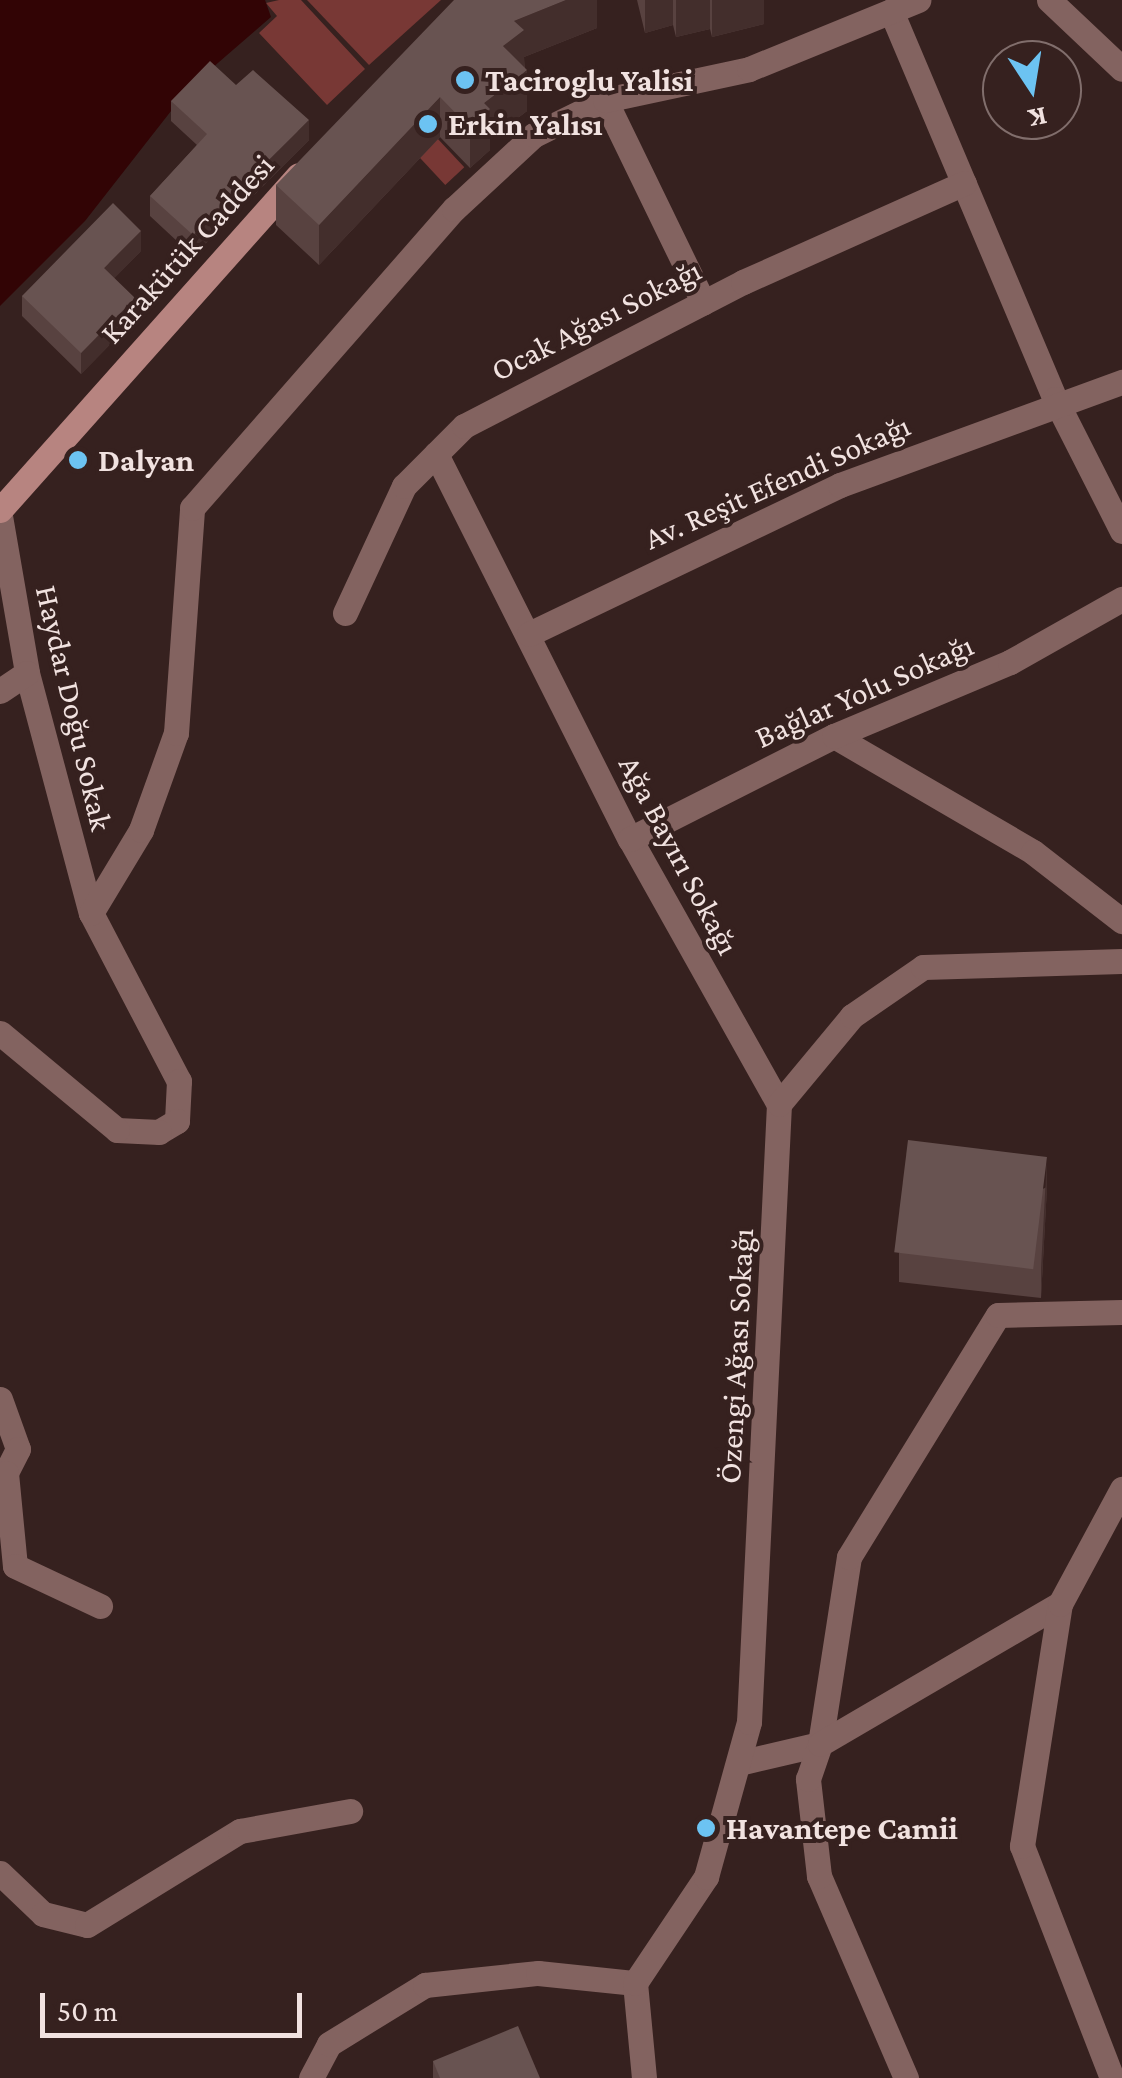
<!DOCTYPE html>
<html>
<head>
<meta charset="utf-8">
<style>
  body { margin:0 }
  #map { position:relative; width:1122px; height:2078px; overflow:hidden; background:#36211f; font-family:"Crimson Pro",serif }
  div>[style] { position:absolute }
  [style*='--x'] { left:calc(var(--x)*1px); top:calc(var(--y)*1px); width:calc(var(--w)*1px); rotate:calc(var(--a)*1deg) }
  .green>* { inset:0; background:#783835; transform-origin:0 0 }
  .water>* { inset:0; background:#320405 }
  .minor>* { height:25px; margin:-12.5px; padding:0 12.5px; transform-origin:12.5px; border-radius:12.5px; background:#836360 }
  .secondary>* { height:25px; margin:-12.5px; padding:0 12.5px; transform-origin:12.5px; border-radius:12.5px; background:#b78480 }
  .wall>* { inset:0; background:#584240 }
  .shaded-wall>* { inset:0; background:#432e2c }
  .building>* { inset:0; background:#685351; transform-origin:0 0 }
  .dots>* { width:28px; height:28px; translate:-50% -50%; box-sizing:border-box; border:5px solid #36211f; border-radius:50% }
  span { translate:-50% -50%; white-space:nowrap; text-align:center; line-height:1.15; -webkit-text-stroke:8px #36211f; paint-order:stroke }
  .poi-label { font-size:32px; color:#f1e2e0; font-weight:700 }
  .left { translate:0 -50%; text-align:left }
  .street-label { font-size:32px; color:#f1e2e0 }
  .north { position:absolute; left:982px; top:40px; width:100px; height:100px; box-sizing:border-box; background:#36211f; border:2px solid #816e6c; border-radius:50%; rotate:168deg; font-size:28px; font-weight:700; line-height:40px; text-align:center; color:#f1e2e0 }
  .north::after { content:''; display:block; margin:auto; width:35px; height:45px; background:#6cc3f2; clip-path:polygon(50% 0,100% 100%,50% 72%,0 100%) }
  .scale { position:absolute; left:40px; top:1993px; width:262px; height:45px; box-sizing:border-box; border:5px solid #f1e2e0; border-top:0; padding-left:12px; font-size:30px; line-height:35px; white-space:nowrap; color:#f1e2e0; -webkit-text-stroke:8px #36211f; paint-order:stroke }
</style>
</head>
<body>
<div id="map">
  <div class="green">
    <div style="clip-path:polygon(279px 0,301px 0,365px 69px,327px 105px,259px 33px,277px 16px,266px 3px)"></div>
    <div style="clip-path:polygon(307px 0,441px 0,369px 65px)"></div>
    <div style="left:437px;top:138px;width:40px;height:26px;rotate:47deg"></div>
  </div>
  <div class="water">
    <div style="clip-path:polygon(0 0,265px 0,271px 17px,189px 88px,85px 221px,0 306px)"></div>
  </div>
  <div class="minor">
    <div style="--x:1049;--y:0;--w:100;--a:43.4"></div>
    <div style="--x:891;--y:11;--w:421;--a:67.1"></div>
    <div style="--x:1055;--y:399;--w:148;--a:63.1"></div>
    <div style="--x:605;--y:100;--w:225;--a:64.1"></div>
    <div style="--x:436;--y:454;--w:431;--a:63.3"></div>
    <div style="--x:630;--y:839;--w:304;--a:60.7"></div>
    <div style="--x:0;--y:516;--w:159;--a:80.2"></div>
    <div style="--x:27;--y:673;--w:248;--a:75.1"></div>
    <div style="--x:91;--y:913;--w:190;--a:62.4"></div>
    <div style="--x:179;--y:1081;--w:40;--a:92.9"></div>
    <div style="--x:177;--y:1121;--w:21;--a:149"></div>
    <div style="--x:159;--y:1132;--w:42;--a:-177.3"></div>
    <div style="--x:117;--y:1130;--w:152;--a:-140.3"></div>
    <div style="--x:345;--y:613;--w:140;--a:-65.1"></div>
    <div style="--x:404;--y:486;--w:85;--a:-45"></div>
    <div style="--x:464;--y:426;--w:314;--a:-27.3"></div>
    <div style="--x:743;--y:282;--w:242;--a:-24.1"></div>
    <div style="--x:529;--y:634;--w:345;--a:-25.6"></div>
    <div style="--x:840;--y:485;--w:300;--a:-20.1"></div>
    <div style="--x:0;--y:691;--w:32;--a:-34"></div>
    <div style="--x:834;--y:736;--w:230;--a:30.2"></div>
    <div style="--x:1033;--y:852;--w:113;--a:37.8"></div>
    <div style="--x:630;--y:839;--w:229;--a:-26.8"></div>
    <div style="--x:834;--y:736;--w:191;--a:-22.8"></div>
    <div style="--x:1010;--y:662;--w:129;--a:-29.4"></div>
    <div style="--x:91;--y:913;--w:97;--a:-58.9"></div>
    <div style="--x:141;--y:830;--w:103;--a:-70.2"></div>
    <div style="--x:176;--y:733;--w:226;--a:-85.9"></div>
    <div style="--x:192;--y:508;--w:398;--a:-48.8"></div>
    <div style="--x:454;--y:209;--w:109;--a:-42.8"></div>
    <div style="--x:534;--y:135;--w:79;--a:-26.2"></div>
    <div style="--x:605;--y:100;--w:147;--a:-12.1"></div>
    <div style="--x:749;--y:69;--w:183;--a:-22.2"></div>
    <div style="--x:0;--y:1399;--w:53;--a:70.2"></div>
    <div style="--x:18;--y:1449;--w:27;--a:117"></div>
    <div style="--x:6;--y:1473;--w:93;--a:84.5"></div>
    <div style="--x:15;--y:1566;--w:94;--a:25.2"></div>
    <div style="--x:743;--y:1762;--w:79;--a:-13.2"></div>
    <div style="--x:820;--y:1744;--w:189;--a:-81.2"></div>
    <div style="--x:849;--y:1557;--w:284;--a:-58.4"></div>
    <div style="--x:998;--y:1315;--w:124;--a:-1.4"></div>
    <div style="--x:0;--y:1873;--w:59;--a:43.6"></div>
    <div style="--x:43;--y:1914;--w:45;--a:14"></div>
    <div style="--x:87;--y:1925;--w:180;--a:-31.6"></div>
    <div style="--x:240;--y:1831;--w:112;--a:-10.3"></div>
    <div style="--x:311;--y:2078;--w:38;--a:-62"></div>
    <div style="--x:329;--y:2044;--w:113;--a:-31.6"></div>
    <div style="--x:425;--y:1985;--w:114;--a:-6.1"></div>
    <div style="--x:538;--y:1973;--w:98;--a:5.9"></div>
    <div style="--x:644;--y:2078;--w:95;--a:-95.4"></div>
    <div style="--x:635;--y:1983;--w:128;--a:-56.2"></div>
    <div style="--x:706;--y:1877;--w:161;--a:-74.5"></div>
    <div style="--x:749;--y:1722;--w:619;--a:-87.22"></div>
    <div style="--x:779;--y:1104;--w:114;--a:-50.3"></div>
    <div style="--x:852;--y:1016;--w:86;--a:-34.6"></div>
    <div style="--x:923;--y:967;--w:199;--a:-1.7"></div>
    <div style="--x:906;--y:2078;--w:220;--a:-113.3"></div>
    <div style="--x:819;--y:1876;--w:98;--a:-96.5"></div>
    <div style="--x:808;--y:1779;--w:37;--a:-71"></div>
    <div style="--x:820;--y:1744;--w:278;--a:-30.3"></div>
    <div style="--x:1112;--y:2078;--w:249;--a:-111.2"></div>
    <div style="--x:1022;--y:1846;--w:245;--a:-81.1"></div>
    <div style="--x:1060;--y:1604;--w:131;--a:-61.7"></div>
  </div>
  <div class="secondary">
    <div style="--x:0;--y:510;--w:448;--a:-48.3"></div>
  </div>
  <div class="wall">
    <div style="clip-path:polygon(597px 0,597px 28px,524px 57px,527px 111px,490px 139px,490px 150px,470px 168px,440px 137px,319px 265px,276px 225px,276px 185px)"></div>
    <div style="clip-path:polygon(637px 0,764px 0,764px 24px,712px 37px,710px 29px,676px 37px,673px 25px,645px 33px)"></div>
    <div style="clip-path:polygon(236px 85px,309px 140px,193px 256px,150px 216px,150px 196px,197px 145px,171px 121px,171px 101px)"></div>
    <div style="clip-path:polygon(141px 251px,114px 278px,135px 319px,81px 374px,22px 316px,22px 296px)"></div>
    <div style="clip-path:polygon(1047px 1187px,1041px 1298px,899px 1282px,899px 1253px)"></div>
    <div style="clip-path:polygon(433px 2061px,540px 2078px,433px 2078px)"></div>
  </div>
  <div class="shaded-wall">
    <div style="clip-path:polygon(566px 0,597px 0,597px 28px,524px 57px,524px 70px,503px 46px,514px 21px)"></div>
    <div style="clip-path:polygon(645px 0,673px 0,673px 25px,645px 33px)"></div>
    <div style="clip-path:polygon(676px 0,710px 0,710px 29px,676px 37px)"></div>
    <div style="clip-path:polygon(712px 0,764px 0,764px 24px,712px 37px)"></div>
    <div style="clip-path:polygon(527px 70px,527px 111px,490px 139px,490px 150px,470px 168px,470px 128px,484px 103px)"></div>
    <div style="clip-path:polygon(440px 97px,440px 137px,319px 265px,319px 225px)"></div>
    <div style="clip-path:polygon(309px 120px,309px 140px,193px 256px,193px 235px)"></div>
    <div style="clip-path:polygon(141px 231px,141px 251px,104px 289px,104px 268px)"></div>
    <div style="clip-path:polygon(135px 298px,135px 319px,81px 374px,81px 353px)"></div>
    <div style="clip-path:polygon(1047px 1157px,1047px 1187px,1041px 1298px,1041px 1268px)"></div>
  </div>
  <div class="building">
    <div style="clip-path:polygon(454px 0,566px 0,514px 21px,524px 30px,503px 46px,527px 70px,484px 103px,490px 109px,470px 128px,440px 97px,319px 225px,276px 185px)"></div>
    <div style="clip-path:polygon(210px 61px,236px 85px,253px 70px,309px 120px,193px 235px,150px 196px,207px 134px,171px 101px)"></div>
    <div style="clip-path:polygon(113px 203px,141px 231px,104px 268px,135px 298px,81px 353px,22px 296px)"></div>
    <div style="left:908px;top:1140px;width:140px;height:113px;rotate:7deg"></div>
    <div style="clip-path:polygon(518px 2026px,540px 2078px,440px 2078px,433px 2061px)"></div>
  </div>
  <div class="dots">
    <div style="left:465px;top:80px;background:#6cc3f2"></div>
    <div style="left:428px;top:124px;background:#6cc3f2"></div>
    <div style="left:78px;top:460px;background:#6cc3f2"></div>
    <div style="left:706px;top:1828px;background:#6cc3f2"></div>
  </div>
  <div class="poi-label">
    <span class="left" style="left:485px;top:80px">Taciroglu Yalisi</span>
    <span class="left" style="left:448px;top:124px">Erkin Yalısı</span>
    <span class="left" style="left:98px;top:460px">Dalyan</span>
    <span class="left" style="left:726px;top:1828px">Havantepe Camii</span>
  </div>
  <div class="street-label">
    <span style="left:187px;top:249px;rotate:-48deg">Karakütük Caddesi</span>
    <span style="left:596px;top:320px;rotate:-27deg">Ocak Ağası Sokağı</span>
    <span style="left:777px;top:482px;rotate:-24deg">Av. Reşit Efendi Sokağı</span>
    <span style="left:864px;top:691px;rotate:-24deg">Bağlar Yolu Sokağı</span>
    <span style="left:74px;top:708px;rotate:77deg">Haydar Doğu Sokak</span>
    <span style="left:679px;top:855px;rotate:62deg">Ağa Bayırı Sokağı</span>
    <span style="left:736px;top:1356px;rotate:-87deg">Özengi Ağası Sokağı</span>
  </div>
  <div class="north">K</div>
  <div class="scale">50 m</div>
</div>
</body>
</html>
